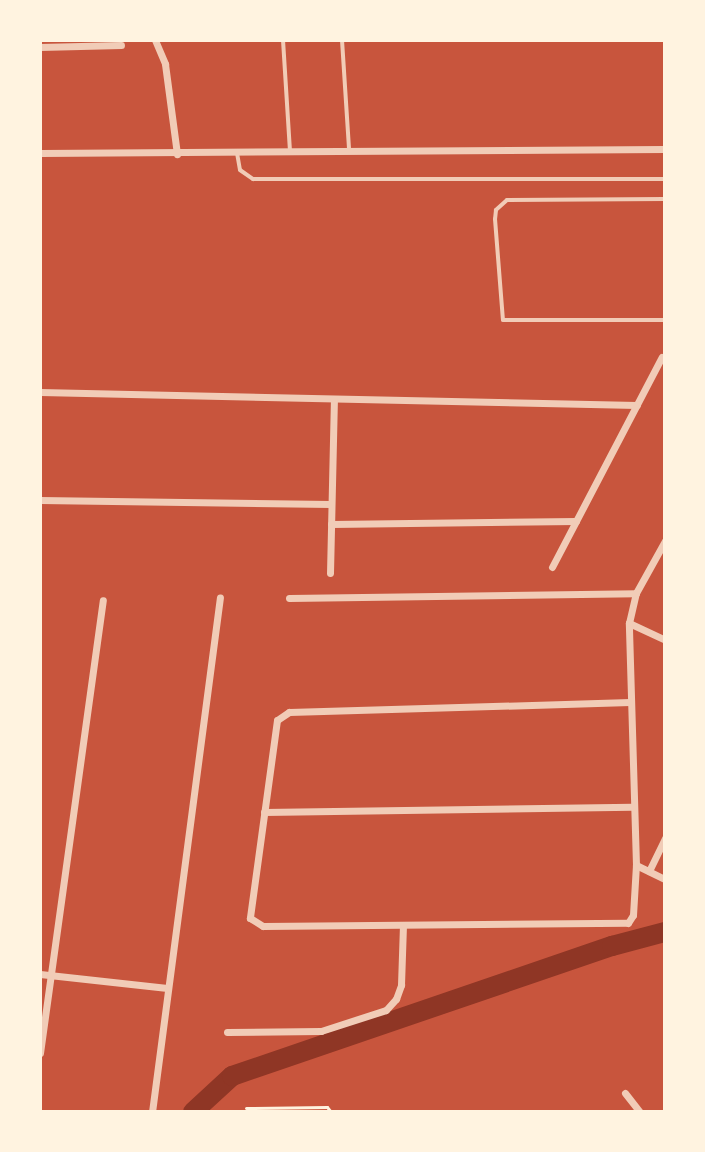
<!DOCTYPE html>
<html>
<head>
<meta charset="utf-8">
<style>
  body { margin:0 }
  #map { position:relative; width:705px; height:1152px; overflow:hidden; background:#c8553d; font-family:Cabin,sans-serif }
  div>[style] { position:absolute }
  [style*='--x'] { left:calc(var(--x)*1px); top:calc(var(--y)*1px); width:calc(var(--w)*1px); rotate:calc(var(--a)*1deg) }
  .canal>* { height:20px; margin:-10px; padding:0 10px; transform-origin:10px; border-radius:10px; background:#8f3625 }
  .path>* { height:3px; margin:-1.5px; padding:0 1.5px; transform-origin:1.5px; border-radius:1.5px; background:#fff3e0 }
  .service>* { height:4px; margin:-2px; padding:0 2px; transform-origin:2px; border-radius:2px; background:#f1ccb7 }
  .minor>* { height:7px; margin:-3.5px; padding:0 3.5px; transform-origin:3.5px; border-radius:3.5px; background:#f1ccb7 }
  span { translate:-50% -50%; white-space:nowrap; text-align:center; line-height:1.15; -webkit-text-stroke:7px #fff3e0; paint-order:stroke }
  .frame { position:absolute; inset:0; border:42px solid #fff3e0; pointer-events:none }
</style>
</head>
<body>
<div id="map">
  <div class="canal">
    <div style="--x:193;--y:1112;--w:53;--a:-42.7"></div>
    <div style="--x:232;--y:1076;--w:402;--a:-18.9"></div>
    <div style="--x:612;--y:946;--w:55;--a:-14.8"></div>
  </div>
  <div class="path">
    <div style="--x:246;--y:1108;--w:81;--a:-0.7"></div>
    <div style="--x:327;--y:1107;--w:6;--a:51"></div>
  </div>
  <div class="service">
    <div style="--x:283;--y:40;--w:112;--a:86.4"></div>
    <div style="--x:342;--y:40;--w:109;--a:86.3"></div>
    <div style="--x:237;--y:153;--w:17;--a:80"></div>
    <div style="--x:240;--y:170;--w:16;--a:35"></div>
    <div style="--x:253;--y:179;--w:412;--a:0"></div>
    <div style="--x:665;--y:199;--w:158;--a:179.6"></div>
    <div style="--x:507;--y:200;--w:15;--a:138"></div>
    <div style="--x:496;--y:210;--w:9;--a:96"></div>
    <div style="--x:495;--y:219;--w:101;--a:85.5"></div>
    <div style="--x:503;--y:320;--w:162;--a:0"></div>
  </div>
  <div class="minor">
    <div style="--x:155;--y:40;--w:26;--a:67"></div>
    <div style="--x:165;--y:64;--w:91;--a:82.4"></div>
    <div style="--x:40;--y:47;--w:81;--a:-1.4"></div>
    <div style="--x:40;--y:153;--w:625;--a:-0.37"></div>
    <div style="--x:40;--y:392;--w:597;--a:1.25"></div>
    <div style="--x:40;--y:500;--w:291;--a:0.8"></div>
    <div style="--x:331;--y:524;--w:245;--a:-0.7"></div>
    <div style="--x:552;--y:567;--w:237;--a:-62.4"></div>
    <div style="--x:330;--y:573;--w:174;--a:-88.7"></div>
    <div style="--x:289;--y:598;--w:347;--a:-0.8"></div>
    <div style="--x:629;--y:623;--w:40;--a:25"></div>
    <div style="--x:630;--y:702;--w:341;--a:178.3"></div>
    <div style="--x:289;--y:712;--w:14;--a:146"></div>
    <div style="--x:277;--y:720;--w:200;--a:97.8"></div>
    <div style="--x:250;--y:918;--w:15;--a:32"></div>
    <div style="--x:263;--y:926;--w:365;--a:-0.5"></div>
    <div style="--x:628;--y:923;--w:9;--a:-58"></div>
    <div style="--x:633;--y:915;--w:50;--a:-86.6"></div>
    <div style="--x:636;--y:865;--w:242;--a:-91.7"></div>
    <div style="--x:629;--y:623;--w:31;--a:-77"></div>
    <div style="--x:636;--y:593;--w:60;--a:-60.9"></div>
    <div style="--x:264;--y:812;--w:368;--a:-0.8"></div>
    <div style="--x:636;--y:865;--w:32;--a:26"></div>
    <div style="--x:649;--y:871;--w:37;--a:-64"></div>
    <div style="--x:40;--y:974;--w:128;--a:6.3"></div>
    <div style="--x:227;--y:1032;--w:94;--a:-0.6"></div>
    <div style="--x:321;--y:1031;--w:68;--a:-17.9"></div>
    <div style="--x:386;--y:1010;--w:15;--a:-48"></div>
    <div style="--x:396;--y:999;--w:15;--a:-70"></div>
    <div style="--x:401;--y:985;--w:60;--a:-88.1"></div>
    <div style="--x:40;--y:1053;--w:457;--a:-82.1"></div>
    <div style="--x:625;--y:1093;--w:24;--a:52"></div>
    <div style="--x:152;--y:1112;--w:519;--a:-82.48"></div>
  </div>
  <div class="frame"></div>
</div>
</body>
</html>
